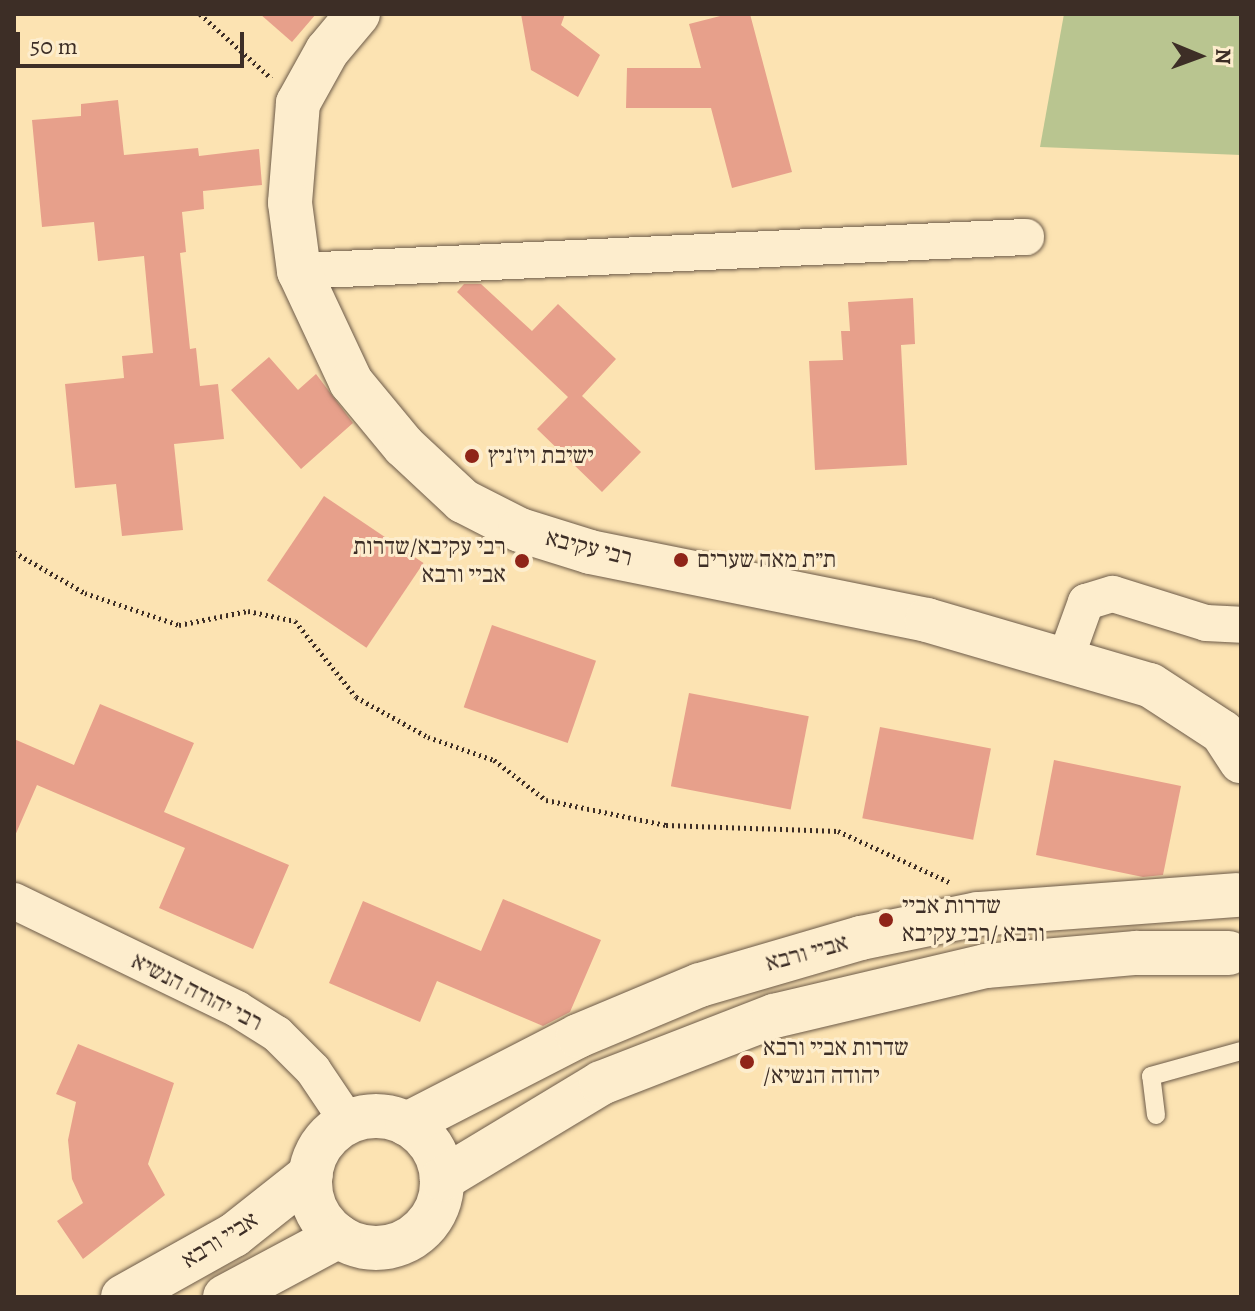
<!DOCTYPE html>
<html>
<head>
<meta charset="utf-8">
<style>
  body { margin:0 }
  #map { position:relative; width:1255px; height:1311px; overflow:hidden; background:#fce3b2; font-family:Alegreya,"Frank Ruhl Libre",serif }
  div>[style] { position:absolute }
  [style*='--x'] { left:calc(var(--x)*1px); top:calc(var(--y)*1px); width:calc(var(--w)*1px); rotate:calc(var(--a)*1deg) }
  .green>* { inset:0; background:#b9c590 }
  .building>* { inset:0; background:#e7a08b; transform-origin:0 0 }
  .path>* { height:5px; margin-top:-2.5px; transform-origin:0; background:repeating-linear-gradient(90deg,#3d2e26 0 2px,transparent 0 6px) }
  .roads { filter:drop-shadow(0 0 2px #6d5b49) drop-shadow(0 0 2px #6d5b49) }
  .service>* { height:18px; margin:-9px; padding:0 9px; transform-origin:9px; border-radius:9px; background:#fdedcd }
  .minor>* { height:36px; margin:-18px; padding:0 18px; transform-origin:18px; border-radius:18px; background:#fdedcd }
  .tertiary>* { height:44px; margin:-22px; padding:0 22px; transform-origin:22px; border-radius:22px; background:#fdedcd }
  .tertiary>.ring { margin:-22px; padding:0; box-sizing:content-box; background:none; border:44px solid #fdedcd; border-radius:50% }
  .dots>* { width:22px; height:22px; translate:-50% -50%; box-sizing:border-box; border:4px solid #fdedcd; border-radius:50% }
  span { translate:-50% -50%; white-space:nowrap; text-align:center; line-height:1.15; -webkit-text-stroke:6px #fdedcd; paint-order:stroke }
  .poi-label { font-size:24px; color:#3d2e26 }
  .left { translate:0 -50%; text-align:left }
  .right { translate:-100% -50%; text-align:right }
  .street-label { font-size:24px; color:#3d2e26 }
  .frame { position:absolute; inset:0; border:16px solid #3d2e26; pointer-events:none }
  .north { position:absolute; left:1159px; top:16px; width:80px; height:80px; -webkit-text-stroke:6px #fdedcd; paint-order:stroke; rotate:91deg; font-size:22px; font-weight:700; line-height:32px; text-align:center; color:#3d2e26 }
  .north::after { content:''; display:block; margin:auto; width:28px; height:36px; background:#3d2e26; clip-path:polygon(50% 0,100% 100%,50% 72%,0 100%) }
  .scale { position:absolute; left:16px; top:32px; width:228px; height:36px; box-sizing:border-box; border:4px solid #3d2e26; border-top:0; padding-left:10px; font-size:24px; line-height:28px; white-space:nowrap; color:#3d2e26; -webkit-text-stroke:6px #fdedcd; paint-order:stroke }
</style>
</head>
<body>
<div id="map">
  <div class="green">
    <div style="clip-path:polygon(1064px 14px,1241px 14px,1241px 155px,1040px 147px)"></div>
  </div>
  <div class="building">
    <div style="clip-path:polygon(260px 14px,316px 14px,292px 42px)"></div>
    <div style="clip-path:polygon(521px 14px,565px 14px,561px 25px,600px 55px,578px 97px,531px 70px)"></div>
    <div style="clip-path:polygon(728px 14px,750px 14px,792px 172px,732px 188px,711px 108px,626px 108px,627px 68px,701px 68px,689px 24px)"></div>
    <div style="clip-path:polygon(118px 100px,124px 155px,198px 148px,199px 156px,259px 149px,262px 185px,203px 191px,204px 209px,182px 212px,186px 252px,180px 253px,190px 349px,196px 348px,200px 386px,218px 384px,224px 439px,174px 444px,183px 530px,122px 536px,116px 484px,75px 488px,65px 384px,124px 378px,122px 356px,153px 353px,144px 256px,98px 261px,94px 222px,42px 227px,32px 120px,81px 116px,81px 104px)"></div>
    <div style="clip-path:polygon(464px 284px,481px 284px,532px 331px,558px 304px,616px 359px,582px 396px,641px 452px,602px 492px,537px 429px,568px 397px,457px 292px)"></div>
    <div style="clip-path:polygon(913px 298px,915px 344px,901px 345px,907px 465px,815px 470px,809px 361px,843px 360px,841px 331px,850px 331px,848px 302px)"></div>
    <div style="clip-path:polygon(269px 357px,298px 390px,316px 374px,353px 423px,301px 469px,231px 390px)"></div>
    <div style="left:324px;top:496px;width:120px;height:102px;rotate:34deg"></div>
    <div style="left:492px;top:625px;width:110px;height:87px;rotate:19deg"></div>
    <div style="left:689px;top:693px;width:122px;height:95px;rotate:11deg"></div>
    <div style="clip-path:polygon(100px 704px,194px 743px,164px 812px,289px 865px,253px 949px,159px 908px,185px 848px,37px 785px,14px 838px,14px 739px,74px 765px)"></div>
    <div style="left:880px;top:727px;width:113px;height:93px;rotate:11deg"></div>
    <div style="clip-path:polygon(1054px 760px,1181px 786px,1163px 875px,1143px 877px,1036px 855px)"></div>
    <div style="clip-path:polygon(503px 899px,601px 940px,570px 1012px,543px 1026px,437px 981px,420px 1022px,329px 983px,363px 901px,481px 951px)"></div>
    <div style="clip-path:polygon(78px 1044px,174px 1083px,148px 1164px,165px 1195px,83px 1259px,57px 1221px,83px 1203px,72px 1179px,68px 1140px,76px 1102px,56px 1094px)"></div>
  </div>
  <div class="path">
    <div style="--x:200;--y:14;--w:96;--a:42"></div>
    <div style="--x:14;--y:552;--w:82;--a:30"></div>
    <div style="--x:85;--y:593;--w:99;--a:18.8"></div>
    <div style="--x:179;--y:625;--w:70;--a:-11.5"></div>
    <div style="--x:248;--y:611;--w:48;--a:12"></div>
    <div style="--x:295;--y:621;--w:97;--a:51.2"></div>
    <div style="--x:356;--y:697;--w:82;--a:29.1"></div>
    <div style="--x:428;--y:737;--w:70;--a:19.2"></div>
    <div style="--x:494;--y:760;--w:66;--a:37.6"></div>
    <div style="--x:546;--y:800;--w:123;--a:11.8"></div>
    <div style="--x:666;--y:825;--w:172;--a:2"></div>
    <div style="--x:838;--y:831;--w:124;--a:24.7"></div>
  </div>
  <div class="roads">
    <div class="service">
      <div style="--x:1156;--y:1115;--w:39;--a:-97"></div>
      <div style="--x:1151;--y:1076;--w:93;--a:-15.5"></div>
    </div>
    <div class="minor">
      <div style="--x:299;--y:271;--w:728;--a:-2.68"></div>
      <div style="--x:1065;--y:660;--w:62;--a:-70.1"></div>
      <div style="--x:1086;--y:602;--w:28;--a:-17"></div>
      <div style="--x:1113;--y:594;--w:97;--a:17.3"></div>
      <div style="--x:1206;--y:623;--w:35;--a:3"></div>
      <div style="--x:14;--y:901;--w:248;--a:25.8"></div>
      <div style="--x:237;--y:1009;--w:47;--a:32"></div>
      <div style="--x:277;--y:1034;--w:51;--a:45"></div>
      <div style="--x:313;--y:1070;--w:63;--a:56.1"></div>
    </div>
    <div class="tertiary">
      <div style="--x:358;--y:14;--w:48;--a:130"></div>
      <div style="--x:327;--y:51;--w:60;--a:119.1"></div>
      <div style="--x:298;--y:103;--w:100;--a:94.6"></div>
      <div style="--x:290;--y:203;--w:69;--a:82.5"></div>
      <div style="--x:299;--y:271;--w:123;--a:64.9"></div>
      <div style="--x:351;--y:382;--w:83;--a:50.4"></div>
      <div style="--x:404;--y:446;--w:81;--a:43"></div>
      <div style="--x:463;--y:501;--w:64;--a:27"></div>
      <div style="--x:520;--y:530;--w:73;--a:17.4"></div>
      <div style="--x:590;--y:552;--w:344;--a:11.4"></div>
      <div style="--x:927;--y:620;--w:232;--a:16.3"></div>
      <div style="--x:1150;--y:685;--w:86;--a:33.1"></div>
      <div style="--x:1222;--y:732;--w:35;--a:57"></div>
      <div class="ring" style="left:310px;top:1116px;width:88px;height:88px"></div>
      <div style="--x:407;--y:1124;--w:192;--a:-27.2"></div>
      <div style="--x:578;--y:1036;--w:132;--a:-22.7"></div>
      <div style="--x:700;--y:985;--w:168;--a:-16.3"></div>
      <div style="--x:861;--y:938;--w:119;--a:-11.6"></div>
      <div style="--x:978;--y:914;--w:260;--a:-4.2"></div>
      <div style="--x:442;--y:1179;--w:186;--a:-31.1"></div>
      <div style="--x:601;--y:1083;--w:186;--a:-21.2"></div>
      <div style="--x:774;--y:1016;--w:218;--a:-13.3"></div>
      <div style="--x:986;--y:966;--w:151;--a:-5"></div>
      <div style="--x:1136;--y:953;--w:93;--a:0"></div>
      <div style="--x:123;--y:1297;--w:127;--a:-29.2"></div>
      <div style="--x:234;--y:1235;--w:98;--a:-38.4"></div>
      <div style="--x:225;--y:1297;--w:129;--a:-28.2"></div>
    </div>
  </div>
  <div class="dots">
    <div style="left:472px;top:456px;background:#8f2418"></div>
    <div style="left:681px;top:560px;background:#8f2418"></div>
    <div style="left:522px;top:561px;background:#8f2418"></div>
    <div style="left:886px;top:920px;background:#8f2418"></div>
    <div style="left:747px;top:1062px;background:#8f2418"></div>
  </div>
  <div class="poi-label">
    <span class="left" style="left:488px;top:456px">ישיבת ויז'ניץ</span>
    <span class="right" style="left:506px;top:561px">רבי עקיבא/שדרות<br>אביי ורבא</span>
    <span class="left" style="left:697px;top:560px">ת״ת מאה שערים</span>
    <span class="left" style="left:902px;top:920px">שדרות אביי<br>ורבא /רבי עקיבא</span>
    <span class="left" style="left:763px;top:1062px">שדרות אביי ורבא<br>/יהודה הנשיא</span>
  </div>
  <div class="street-label">
    <span style="left:589px;top:548px;rotate:14deg">רבי עקיבא</span>
    <span style="left:807px;top:953px;rotate:-15deg">אביי ורבא</span>
    <span style="left:197px;top:992px;rotate:27deg">רבי יהודה הנשיא</span>
    <span style="left:220px;top:1240px;rotate:-32deg">אביי ורבא</span>
  </div>
  <div class="frame"></div>
  <div class="north">N</div>
  <div class="scale">50 m</div>
</div>
</body>
</html>
